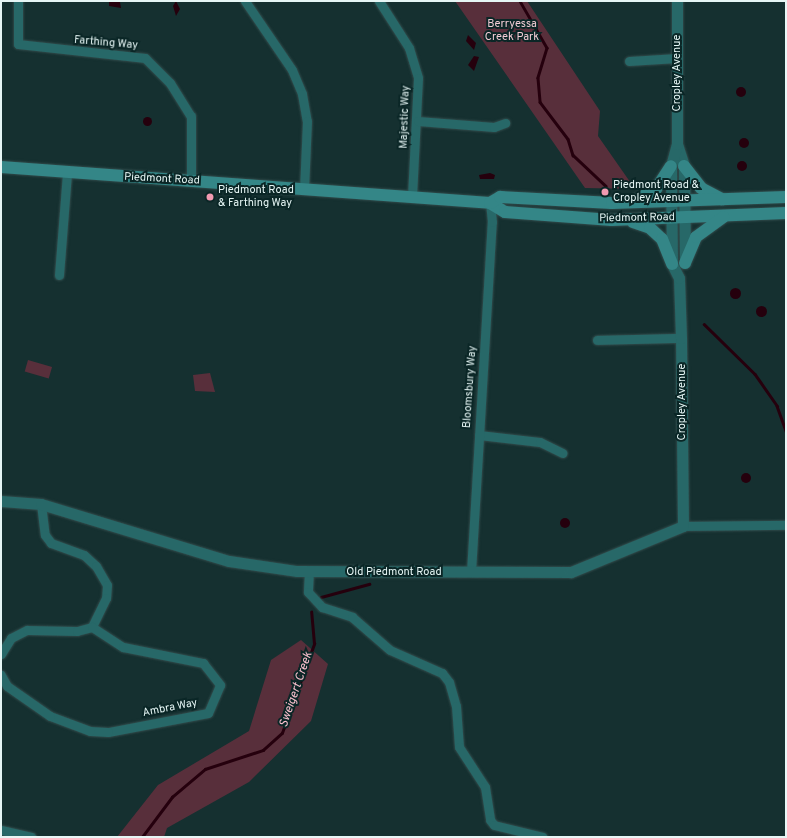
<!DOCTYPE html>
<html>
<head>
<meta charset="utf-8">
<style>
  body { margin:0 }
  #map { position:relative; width:787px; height:838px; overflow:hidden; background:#153030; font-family:Overpass,sans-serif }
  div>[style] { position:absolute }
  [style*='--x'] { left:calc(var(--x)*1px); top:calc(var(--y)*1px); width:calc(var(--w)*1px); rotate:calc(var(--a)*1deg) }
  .green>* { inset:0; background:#582f3b; transform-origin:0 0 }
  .water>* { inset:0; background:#25000d }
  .round { border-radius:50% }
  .stream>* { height:2.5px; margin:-1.25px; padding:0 1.25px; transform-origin:1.25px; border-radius:1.25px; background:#25000d }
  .roads { filter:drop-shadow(0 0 1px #324c4c) drop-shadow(0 0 1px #324c4c) }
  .minor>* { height:9px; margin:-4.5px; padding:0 4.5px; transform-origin:4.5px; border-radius:4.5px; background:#276868 }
  .tertiary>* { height:11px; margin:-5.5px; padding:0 5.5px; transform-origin:5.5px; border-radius:5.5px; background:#276868 }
  .secondary>* { height:12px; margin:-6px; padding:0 6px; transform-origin:6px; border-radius:6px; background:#348687 }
  .dots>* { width:11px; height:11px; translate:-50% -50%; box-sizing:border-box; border:2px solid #0a2626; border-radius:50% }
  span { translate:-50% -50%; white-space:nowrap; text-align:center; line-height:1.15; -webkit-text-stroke:4px #0a2626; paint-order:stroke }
  .park-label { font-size:11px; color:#f3ccd5 }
  .street-label { font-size:11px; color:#e6f6f5 }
  .poi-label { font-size:11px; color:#e6f6f5 }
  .left { translate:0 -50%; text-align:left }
  .water-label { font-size:12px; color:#fac0ce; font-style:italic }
  .frame { position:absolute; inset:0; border:2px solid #e6f6f5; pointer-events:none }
</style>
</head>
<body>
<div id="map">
  <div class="green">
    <div style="clip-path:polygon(455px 1px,527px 1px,600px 111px,598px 136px,635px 189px,585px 188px)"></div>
    <div style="left:28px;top:360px;width:25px;height:12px;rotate:16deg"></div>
    <div style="clip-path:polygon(210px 373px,215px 392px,195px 391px,193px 375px)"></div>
    <div style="clip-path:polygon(301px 640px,328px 664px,311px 721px,249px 782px,167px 828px,164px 837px,117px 837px,158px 785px,249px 731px,271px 660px)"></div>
  </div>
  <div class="water">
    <div style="clip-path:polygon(109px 1px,120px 2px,121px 8px,109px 6px)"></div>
    <div style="clip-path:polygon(176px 1px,180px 9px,176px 16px,173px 6px)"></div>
    <div style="clip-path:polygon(468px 35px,476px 43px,474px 50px,466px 41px)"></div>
    <div style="clip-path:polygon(474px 56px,479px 57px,474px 71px,468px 65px)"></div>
    <div class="round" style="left:736px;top:87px;width:10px;height:10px"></div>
    <div class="round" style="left:142.5px;top:116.5px;width:9px;height:9px"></div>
    <div class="round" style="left:739px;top:138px;width:10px;height:10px"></div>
    <div class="round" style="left:737px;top:161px;width:10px;height:10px"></div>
    <div style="clip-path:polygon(490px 173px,495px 175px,494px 179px,480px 179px,479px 175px)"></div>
    <div class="round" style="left:729.5px;top:287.5px;width:11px;height:11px"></div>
    <div class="round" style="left:755.5px;top:305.5px;width:11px;height:11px"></div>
    <div class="round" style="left:741px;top:473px;width:10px;height:10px"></div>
    <div class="round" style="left:560px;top:518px;width:10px;height:10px"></div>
  </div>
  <div class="stream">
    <div style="--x:520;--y:1;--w:54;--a:60.1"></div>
    <div style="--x:547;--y:48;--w:31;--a:107"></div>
    <div style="--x:538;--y:78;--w:24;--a:85"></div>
    <div style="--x:540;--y:102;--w:46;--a:52.9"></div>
    <div style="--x:568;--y:139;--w:17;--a:73"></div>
    <div style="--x:573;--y:155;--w:45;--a:43.2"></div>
    <div style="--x:704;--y:324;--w:71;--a:44.4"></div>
    <div style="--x:755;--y:374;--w:39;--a:55"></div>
    <div style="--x:777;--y:406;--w:27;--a:70"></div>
    <div style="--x:321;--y:597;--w:50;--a:-15.2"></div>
    <div style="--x:142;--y:837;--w:50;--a:-53.1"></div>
    <div style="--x:172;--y:797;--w:43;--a:-40.3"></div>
    <div style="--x:205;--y:769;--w:61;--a:-18.1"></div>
    <div style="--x:263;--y:750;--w:25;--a:-42"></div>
    <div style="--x:282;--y:733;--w:95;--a:-70.2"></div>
    <div style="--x:314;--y:644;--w:32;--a:-95"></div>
  </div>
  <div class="roads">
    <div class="minor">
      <div style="--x:18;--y:1;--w:43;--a:90"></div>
      <div style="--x:18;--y:44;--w:128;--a:6.3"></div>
      <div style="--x:145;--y:58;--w:35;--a:45"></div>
      <div style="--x:170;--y:83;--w:39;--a:58"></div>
      <div style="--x:191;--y:116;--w:65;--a:90"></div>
      <div style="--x:245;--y:1;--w:83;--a:55.7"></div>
      <div style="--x:292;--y:70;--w:26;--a:67"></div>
      <div style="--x:302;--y:94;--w:27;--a:80"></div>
      <div style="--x:307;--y:121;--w:68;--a:92.5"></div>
      <div style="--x:379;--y:1;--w:56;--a:57.4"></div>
      <div style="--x:409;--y:48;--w:31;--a:73"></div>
      <div style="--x:418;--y:78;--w:119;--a:92.9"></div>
      <div style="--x:629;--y:61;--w:48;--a:-3.6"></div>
      <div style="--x:418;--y:121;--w:76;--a:4.5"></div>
      <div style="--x:494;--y:127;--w:12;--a:-20"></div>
      <div style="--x:59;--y:275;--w:102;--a:-85.5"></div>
      <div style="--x:597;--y:340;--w:84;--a:-1.4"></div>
      <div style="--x:479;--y:435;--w:61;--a:6.5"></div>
      <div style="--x:540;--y:442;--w:25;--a:26"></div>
      <div style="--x:41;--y:504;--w:31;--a:83"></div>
      <div style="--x:45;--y:535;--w:10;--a:53"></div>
      <div style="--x:51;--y:543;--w:35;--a:20"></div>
      <div style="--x:84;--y:555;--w:16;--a:43"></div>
      <div style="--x:96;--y:566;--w:22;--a:60"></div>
      <div style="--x:107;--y:585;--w:13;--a:94"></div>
      <div style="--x:106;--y:598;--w:32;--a:116"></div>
      <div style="--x:683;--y:526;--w:103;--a:-0.6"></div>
      <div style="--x:309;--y:571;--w:21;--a:93"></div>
      <div style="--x:308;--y:592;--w:21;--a:47"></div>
      <div style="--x:322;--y:607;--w:32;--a:18"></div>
      <div style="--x:352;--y:617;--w:50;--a:41"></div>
      <div style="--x:390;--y:650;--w:57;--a:23.9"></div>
      <div style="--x:442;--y:673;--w:11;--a:52"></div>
      <div style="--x:449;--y:682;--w:25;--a:74"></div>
      <div style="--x:456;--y:706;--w:41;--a:85.8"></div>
      <div style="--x:459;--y:747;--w:48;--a:57"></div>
      <div style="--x:485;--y:787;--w:33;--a:81"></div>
      <div style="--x:490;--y:820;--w:6;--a:51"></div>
      <div style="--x:494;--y:825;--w:50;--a:13.8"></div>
      <div style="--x:471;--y:572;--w:351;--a:-86.6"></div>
      <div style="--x:492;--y:222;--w:19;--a:-96"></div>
      <div style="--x:1;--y:654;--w:19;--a:-58"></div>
      <div style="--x:11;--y:638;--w:18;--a:-27"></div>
      <div style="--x:27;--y:630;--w:50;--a:1.1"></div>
      <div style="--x:77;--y:631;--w:16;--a:-15"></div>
      <div style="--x:92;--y:627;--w:37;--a:33"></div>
      <div style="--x:123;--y:647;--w:82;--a:11.3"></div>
      <div style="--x:203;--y:663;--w:28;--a:52"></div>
      <div style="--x:220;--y:685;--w:30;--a:113"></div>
      <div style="--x:208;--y:713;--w:102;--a:169.2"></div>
      <div style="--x:108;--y:732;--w:18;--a:-177"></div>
      <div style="--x:90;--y:731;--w:43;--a:-159.4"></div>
      <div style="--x:50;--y:716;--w:52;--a:-145.1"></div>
      <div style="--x:7;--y:686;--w:13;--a:-119"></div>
      <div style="--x:1;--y:830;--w:31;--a:13"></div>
    </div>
    <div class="tertiary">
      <div style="--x:677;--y:144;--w:23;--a:72"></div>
      <div style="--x:684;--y:166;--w:97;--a:89.4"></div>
      <div style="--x:1;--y:501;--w:40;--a:4.3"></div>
      <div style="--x:41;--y:504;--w:196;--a:16.9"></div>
      <div style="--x:229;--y:561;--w:69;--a:8.4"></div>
      <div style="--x:297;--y:571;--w:274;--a:0.2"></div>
      <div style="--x:571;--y:572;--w:121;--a:-22.3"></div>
      <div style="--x:683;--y:526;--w:188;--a:-90.6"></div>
      <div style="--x:681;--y:338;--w:60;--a:-91.9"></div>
      <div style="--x:679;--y:278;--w:16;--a:-117"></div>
      <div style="--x:672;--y:264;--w:98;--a:-90.6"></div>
      <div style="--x:671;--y:166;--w:23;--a:-75"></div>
      <div style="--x:677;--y:144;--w:143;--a:-90"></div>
    </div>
    <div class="secondary">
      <div style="--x:684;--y:166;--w:28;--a:52"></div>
      <div style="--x:701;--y:188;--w:24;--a:28"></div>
      <div style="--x:1;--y:167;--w:490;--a:4.2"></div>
      <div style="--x:490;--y:203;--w:17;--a:31"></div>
      <div style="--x:505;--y:212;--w:107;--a:4.3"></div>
      <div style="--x:612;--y:220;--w:174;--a:-2.3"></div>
      <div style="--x:636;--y:200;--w:23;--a:-29"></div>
      <div style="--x:656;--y:189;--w:27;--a:-57"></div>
      <div style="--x:490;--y:203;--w:12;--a:-31"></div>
      <div style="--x:500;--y:197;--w:112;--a:3.1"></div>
      <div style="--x:612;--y:203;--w:174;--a:-2"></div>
      <div style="--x:633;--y:222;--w:18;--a:19"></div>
      <div style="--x:650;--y:228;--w:16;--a:43"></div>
      <div style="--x:662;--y:239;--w:27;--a:68"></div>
      <div style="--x:685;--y:263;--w:28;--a:-67"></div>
      <div style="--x:696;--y:237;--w:34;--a:-36"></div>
    </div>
  </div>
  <div class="dots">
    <div style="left:605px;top:192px;background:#f19ab1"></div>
    <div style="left:210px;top:197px;background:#f19ab1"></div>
  </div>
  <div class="park-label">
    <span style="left:512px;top:31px">Berryessa<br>Creek Park</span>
  </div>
  <div class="street-label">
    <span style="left:106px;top:43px;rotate:5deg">Farthing Way</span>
    <span style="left:677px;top:73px;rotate:-90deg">Cropley Avenue</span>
    <span style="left:405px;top:117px;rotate:-88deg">Majestic Way</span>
    <span style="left:162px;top:179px;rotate:3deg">Piedmont Road</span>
    <span style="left:637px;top:218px;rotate:-1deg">Piedmont Road</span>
    <span style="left:470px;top:387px;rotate:-86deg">Bloomsbury Way</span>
    <span style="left:682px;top:402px;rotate:-90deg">Cropley Avenue</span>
    <span style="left:394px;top:572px">Old Piedmont Road</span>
    <span style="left:170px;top:708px;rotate:-11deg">Ambra Way</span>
  </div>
  <div class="poi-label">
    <span class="left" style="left:613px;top:192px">Piedmont Road &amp;<br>Cropley Avenue</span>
    <span class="left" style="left:218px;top:197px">Piedmont Road<br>&amp; Farthing Way</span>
  </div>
  <div class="water-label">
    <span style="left:297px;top:690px;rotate:-71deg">Sweigert Creek</span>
  </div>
  <div class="frame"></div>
</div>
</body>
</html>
